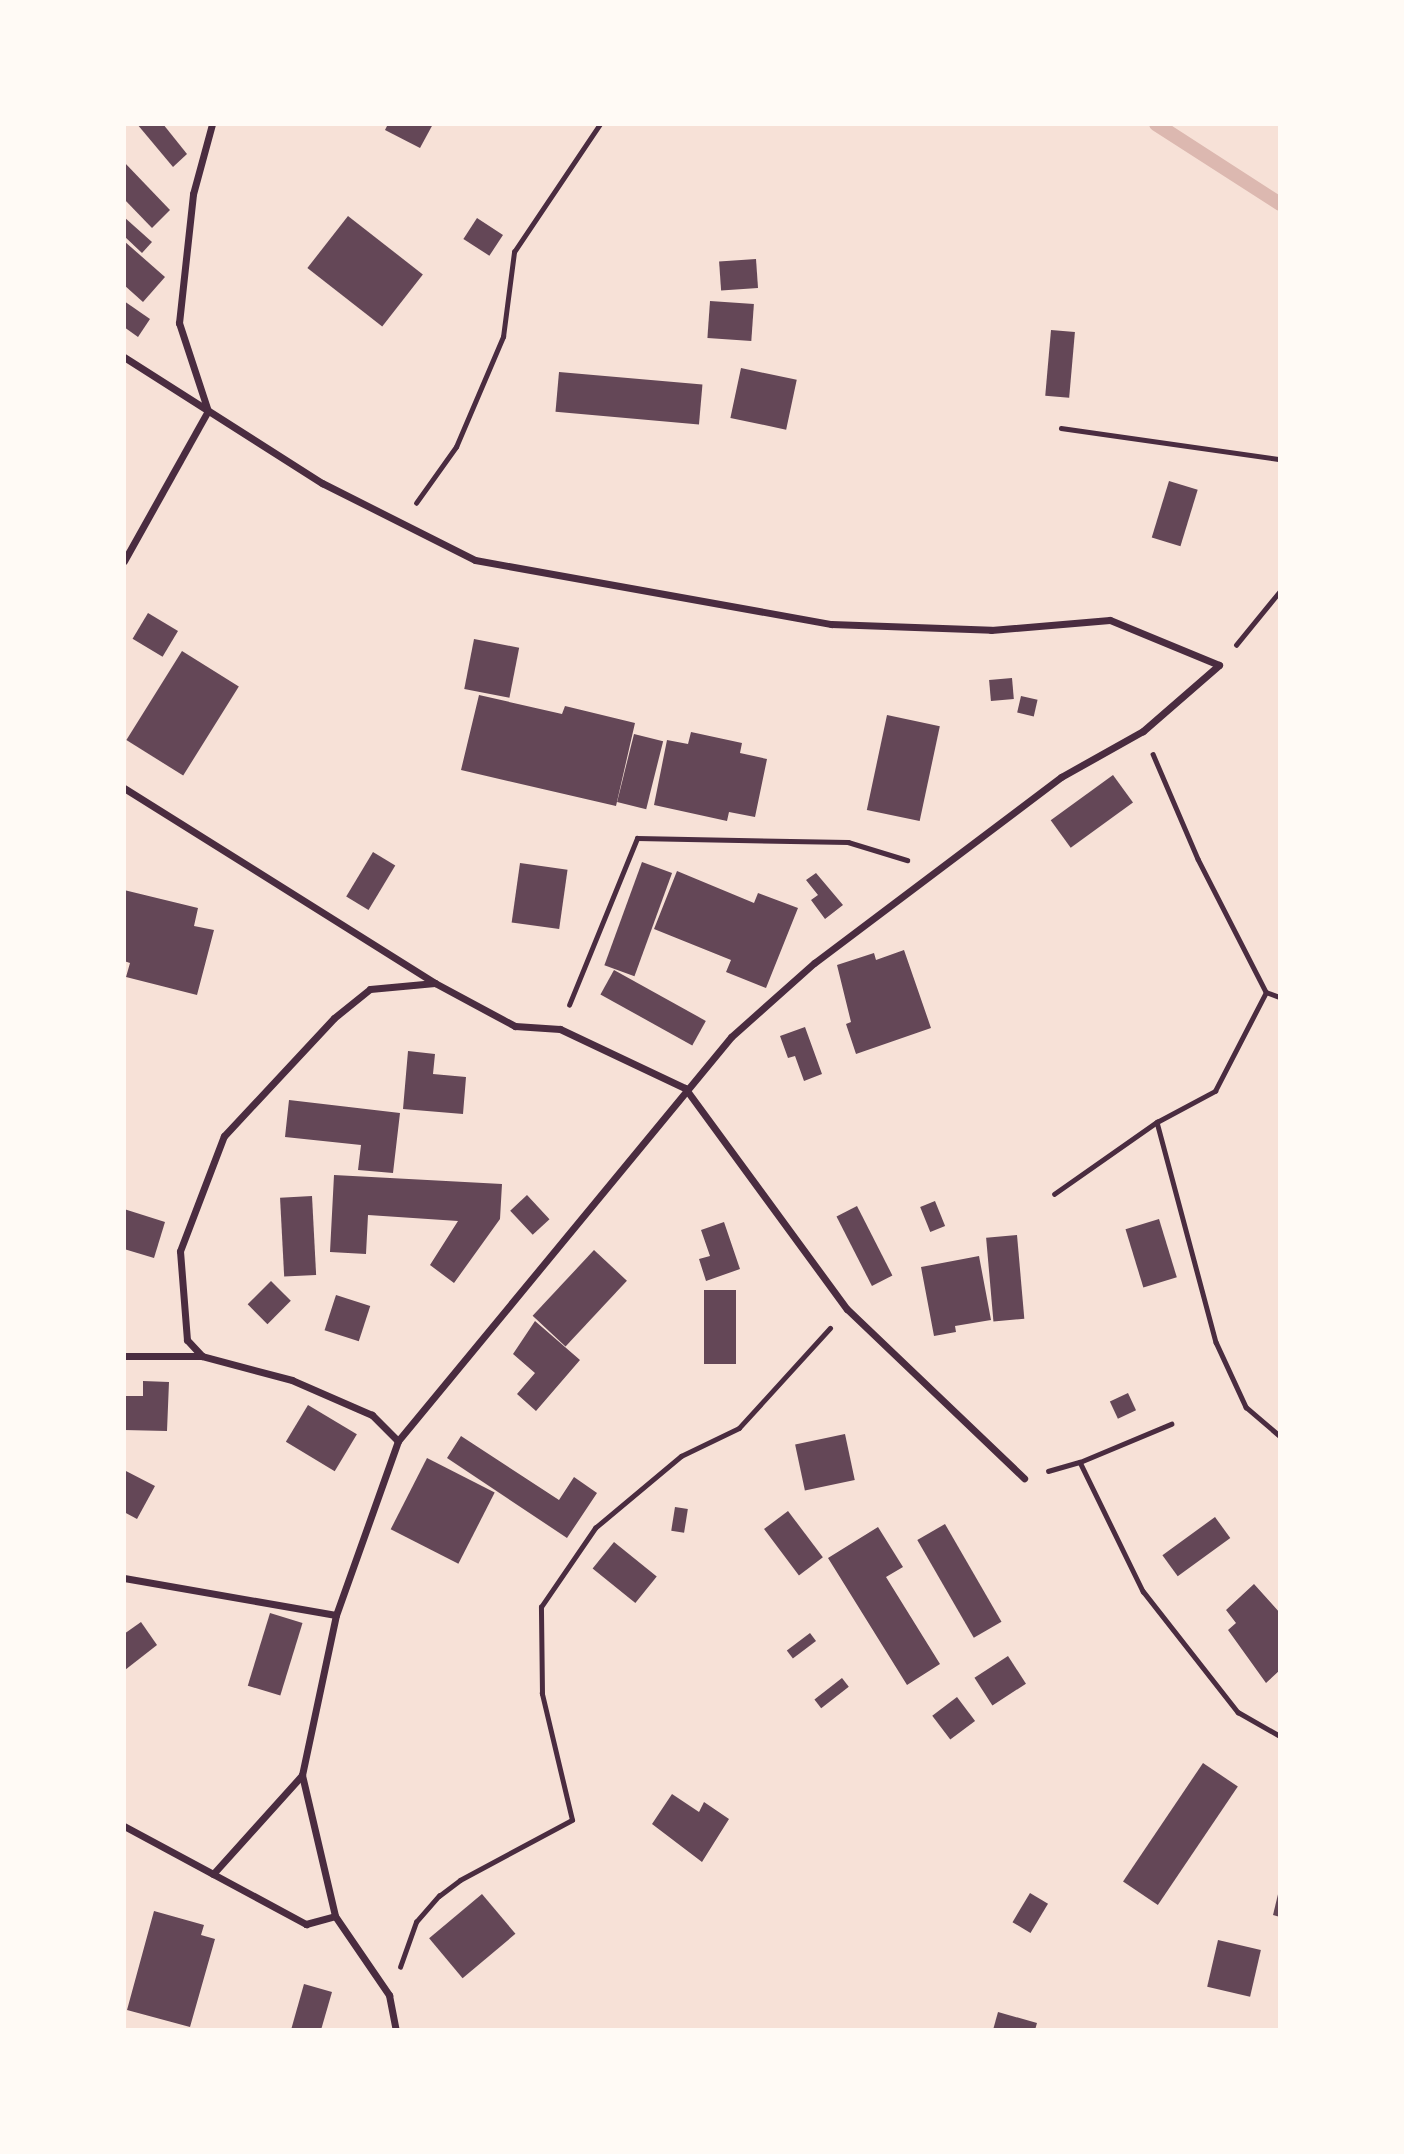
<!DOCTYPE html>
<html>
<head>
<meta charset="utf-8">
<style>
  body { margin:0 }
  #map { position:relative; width:1404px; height:2154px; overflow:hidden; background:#f7e1d7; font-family:"Source Sans 3",sans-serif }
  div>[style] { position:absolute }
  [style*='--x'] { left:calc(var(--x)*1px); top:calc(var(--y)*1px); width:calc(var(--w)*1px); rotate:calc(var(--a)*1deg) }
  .stream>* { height:14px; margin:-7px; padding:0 7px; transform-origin:7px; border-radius:7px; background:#dcb8b0 }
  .building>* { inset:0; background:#644757; transform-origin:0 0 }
  .path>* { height:4.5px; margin:-2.25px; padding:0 2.25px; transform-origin:2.25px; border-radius:2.25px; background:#4a2c40 }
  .minor>* { height:7px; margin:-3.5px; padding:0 3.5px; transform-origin:3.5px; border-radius:3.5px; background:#4a2c40 }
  span { translate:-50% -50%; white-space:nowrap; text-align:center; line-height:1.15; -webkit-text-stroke:5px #fffaf5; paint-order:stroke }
  .frame { position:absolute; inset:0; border:126px solid #fffaf5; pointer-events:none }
</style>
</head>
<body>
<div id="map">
  <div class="stream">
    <div style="--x:1156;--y:124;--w:148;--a:32.8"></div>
  </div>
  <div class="building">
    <div style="clip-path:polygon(137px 124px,163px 124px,187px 154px,173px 167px)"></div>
    <div style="clip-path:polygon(388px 124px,433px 124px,420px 148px,385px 130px)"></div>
    <div style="clip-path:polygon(124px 162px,170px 210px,152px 228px,124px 199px)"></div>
    <div style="left:348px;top:216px;width:95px;height:66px;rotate:38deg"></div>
    <div style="clip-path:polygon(124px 217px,152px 242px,142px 253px,124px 236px)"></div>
    <div style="left:477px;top:218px;width:31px;height:25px;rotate:33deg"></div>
    <div style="clip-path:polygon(124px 241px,165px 277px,143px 302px,124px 285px)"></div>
    <div style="left:756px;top:259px;width:29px;height:37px;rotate:86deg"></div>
    <div style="clip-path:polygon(124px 301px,150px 319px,138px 337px,124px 327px)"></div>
    <div style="left:710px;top:301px;width:44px;height:37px;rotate:4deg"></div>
    <div style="left:1051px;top:330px;width:24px;height:66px;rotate:5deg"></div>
    <div style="left:741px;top:368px;width:57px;height:51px;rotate:12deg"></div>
    <div style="left:559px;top:372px;width:144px;height:40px;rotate:5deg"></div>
    <div style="left:1169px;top:481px;width:30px;height:59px;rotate:17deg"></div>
    <div style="left:148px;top:613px;width:35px;height:30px;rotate:31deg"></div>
    <div style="left:474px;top:639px;width:46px;height:51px;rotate:11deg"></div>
    <div style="left:182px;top:651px;width:67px;height:105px;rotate:32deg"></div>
    <div style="left:1012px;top:678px;width:21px;height:23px;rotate:85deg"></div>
    <div style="clip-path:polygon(479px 695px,562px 714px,565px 706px,635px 723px,616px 806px,461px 770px)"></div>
    <div style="left:1021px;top:696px;width:17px;height:17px;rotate:13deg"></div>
    <div style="left:887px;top:715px;width:54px;height:97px;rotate:12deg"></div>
    <div style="clip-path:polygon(691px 732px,742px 743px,740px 753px,767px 759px,755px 817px,729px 812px,727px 821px,654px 805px,667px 740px,688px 744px)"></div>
    <div style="left:634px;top:734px;width:30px;height:70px;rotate:14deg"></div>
    <div style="left:1113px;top:775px;width:34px;height:77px;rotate:54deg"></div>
    <div style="left:373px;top:852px;width:26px;height:52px;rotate:31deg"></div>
    <div style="left:642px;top:862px;width:32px;height:110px;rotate:20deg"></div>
    <div style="left:520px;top:863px;width:48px;height:60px;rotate:8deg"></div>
    <div style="clip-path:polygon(677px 871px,754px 903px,758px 893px,798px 908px,766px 988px,726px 972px,731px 960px,654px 929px)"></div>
    <div style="clip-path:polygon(816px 873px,843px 905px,825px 919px,811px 900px,818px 895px,806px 880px)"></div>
    <div style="clip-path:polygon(124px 890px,198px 908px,194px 926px,214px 930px,197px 995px,126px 977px,130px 963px,124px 961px)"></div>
    <div style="clip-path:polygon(904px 950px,931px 1028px,856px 1054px,846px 1024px,851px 1022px,837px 965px,874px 953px,876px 960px)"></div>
    <div style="left:614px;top:970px;width:105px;height:28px;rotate:29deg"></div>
    <div style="clip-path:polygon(805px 1027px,822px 1074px,804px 1081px,795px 1056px,788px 1058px,780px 1036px)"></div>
    <div style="clip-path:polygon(408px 1051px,435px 1054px,433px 1074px,466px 1077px,463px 1114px,403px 1109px)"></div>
    <div style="clip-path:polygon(289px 1100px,400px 1113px,393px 1173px,358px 1170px,361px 1145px,285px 1137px)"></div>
    <div style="clip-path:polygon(334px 1175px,502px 1184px,500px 1219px,454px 1283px,430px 1265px,458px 1221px,368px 1215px,366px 1254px,330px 1252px)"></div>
    <div style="left:527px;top:1195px;width:33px;height:23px;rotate:47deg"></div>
    <div style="left:312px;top:1196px;width:79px;height:32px;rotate:87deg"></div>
    <div style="left:935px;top:1201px;width:27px;height:16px;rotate:68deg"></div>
    <div style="left:857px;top:1206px;width:78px;height:23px;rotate:63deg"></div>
    <div style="clip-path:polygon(124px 1209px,165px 1222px,154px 1258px,124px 1249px)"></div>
    <div style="left:1159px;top:1219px;width:61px;height:35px;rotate:73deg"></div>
    <div style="clip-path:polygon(724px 1222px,740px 1269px,706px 1281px,699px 1259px,710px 1256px,701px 1230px)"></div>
    <div style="left:1017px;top:1235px;width:84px;height:31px;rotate:85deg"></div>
    <div style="left:594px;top:1250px;width:45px;height:90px;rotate:43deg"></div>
    <div style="clip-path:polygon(979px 1256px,991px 1320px,955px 1326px,956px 1332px,934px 1336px,921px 1267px)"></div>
    <div style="left:271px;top:1281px;width:28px;height:33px;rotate:45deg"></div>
    <div style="left:704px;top:1290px;width:32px;height:74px"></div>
    <div style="left:336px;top:1295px;width:36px;height:37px;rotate:18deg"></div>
    <div style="clip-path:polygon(535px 1321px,580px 1360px,536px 1411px,517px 1394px,535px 1373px,513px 1354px)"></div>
    <div style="clip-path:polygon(143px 1381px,169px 1382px,167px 1431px,124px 1430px,124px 1396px,143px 1396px)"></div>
    <div style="left:1128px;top:1393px;width:19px;height:20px;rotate:65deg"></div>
    <div style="left:308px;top:1405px;width:57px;height:43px;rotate:31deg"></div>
    <div style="left:845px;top:1434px;width:47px;height:51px;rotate:78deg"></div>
    <div style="clip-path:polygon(461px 1436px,559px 1500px,574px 1477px,597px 1493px,567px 1538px,447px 1458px)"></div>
    <div style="left:427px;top:1458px;width:76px;height:80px;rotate:27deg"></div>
    <div style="clip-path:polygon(124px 1470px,155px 1486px,137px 1519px,124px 1512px)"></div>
    <div style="left:675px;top:1507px;width:13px;height:24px;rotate:9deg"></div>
    <div style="left:788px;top:1511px;width:58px;height:30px;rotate:53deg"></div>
    <div style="left:1215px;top:1517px;width:26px;height:65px;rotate:54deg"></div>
    <div style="left:945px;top:1524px;width:113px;height:32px;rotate:60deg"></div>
    <div style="clip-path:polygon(878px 1527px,903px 1567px,886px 1577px,940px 1664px,907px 1685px,828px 1558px)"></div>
    <div style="left:614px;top:1542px;width:55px;height:34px;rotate:39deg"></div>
    <div style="clip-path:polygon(1254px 1584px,1280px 1613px,1280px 1670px,1266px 1683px,1228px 1630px,1236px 1623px,1226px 1610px)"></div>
    <div style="left:270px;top:1613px;width:34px;height:76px;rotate:17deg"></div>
    <div style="clip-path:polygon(141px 1622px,157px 1645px,125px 1670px,124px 1634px)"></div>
    <div style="left:810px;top:1633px;width:10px;height:29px;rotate:53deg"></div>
    <div style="left:1008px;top:1656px;width:33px;height:40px;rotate:57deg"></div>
    <div style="left:842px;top:1678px;width:11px;height:35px;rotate:52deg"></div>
    <div style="left:957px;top:1697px;width:30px;height:31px;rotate:53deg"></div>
    <div style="left:1203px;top:1763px;width:42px;height:143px;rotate:34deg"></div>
    <div style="clip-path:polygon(672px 1794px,699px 1812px,704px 1802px,729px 1819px,702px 1862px,652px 1824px)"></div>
    <div style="clip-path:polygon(1279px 1890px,1280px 1891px,1280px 1917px,1273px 1915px)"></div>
    <div style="left:1030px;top:1893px;width:21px;height:34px;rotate:31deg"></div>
    <div style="left:482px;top:1894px;width:52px;height:69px;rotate:50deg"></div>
    <div style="clip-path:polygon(154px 1911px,204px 1925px,201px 1935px,215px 1939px,190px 2027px,127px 2010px)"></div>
    <div style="left:1218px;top:1940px;width:44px;height:48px;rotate:13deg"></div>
    <div style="clip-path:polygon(304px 1984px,332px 1992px,321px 2030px,291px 2030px)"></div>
    <div style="clip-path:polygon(998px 2012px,1037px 2023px,1035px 2030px,993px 2030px)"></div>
  </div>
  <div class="path">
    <div style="--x:1061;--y:428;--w:221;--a:8.1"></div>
    <div style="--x:416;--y:503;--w:69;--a:-54.5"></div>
    <div style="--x:456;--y:447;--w:120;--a:-66.9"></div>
    <div style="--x:503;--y:337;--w:86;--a:-82.6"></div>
    <div style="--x:514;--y:252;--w:154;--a:-56.1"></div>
    <div style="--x:1236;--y:645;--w:70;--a:-50.8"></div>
    <div style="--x:1153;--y:754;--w:114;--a:66.8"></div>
    <div style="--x:1198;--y:859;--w:149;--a:62.9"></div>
    <div style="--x:1266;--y:992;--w:15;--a:20"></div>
    <div style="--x:569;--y:1005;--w:180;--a:-67.8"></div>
    <div style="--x:637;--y:838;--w:211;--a:1.1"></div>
    <div style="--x:848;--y:842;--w:62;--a:17"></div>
    <div style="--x:1157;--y:1122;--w:228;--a:75"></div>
    <div style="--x:1216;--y:1342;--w:72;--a:65.2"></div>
    <div style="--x:1246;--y:1407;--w:45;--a:40.5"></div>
    <div style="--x:1054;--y:1194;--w:126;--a:-35"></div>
    <div style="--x:1157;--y:1122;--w:66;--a:-28.1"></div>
    <div style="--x:1215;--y:1091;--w:111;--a:-62.7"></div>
    <div style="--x:1080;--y:1462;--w:99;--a:-22.7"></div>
    <div style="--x:1048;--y:1471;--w:33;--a:-16"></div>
    <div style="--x:1080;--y:1462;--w:144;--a:64"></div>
    <div style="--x:1143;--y:1591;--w:154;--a:51.9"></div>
    <div style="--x:1238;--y:1712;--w:48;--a:29.7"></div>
    <div style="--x:400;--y:1967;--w:48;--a:-70.4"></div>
    <div style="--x:416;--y:1922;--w:35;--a:-49"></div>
    <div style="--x:439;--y:1896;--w:26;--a:-37"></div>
    <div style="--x:460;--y:1880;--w:127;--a:-28.2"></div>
    <div style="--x:572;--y:1820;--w:130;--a:-103.4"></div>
    <div style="--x:542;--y:1694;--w:87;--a:-90.7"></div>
    <div style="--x:541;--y:1607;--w:96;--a:-55.6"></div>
    <div style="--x:595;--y:1528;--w:112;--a:-39.9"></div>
    <div style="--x:681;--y:1456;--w:64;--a:-25.8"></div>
    <div style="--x:739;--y:1428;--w:135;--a:-47.7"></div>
  </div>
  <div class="minor">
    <div style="--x:124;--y:357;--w:235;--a:32.5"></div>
    <div style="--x:322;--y:483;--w:171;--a:26.7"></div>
    <div style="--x:475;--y:560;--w:362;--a:10.2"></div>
    <div style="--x:831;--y:624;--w:160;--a:2.1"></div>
    <div style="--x:991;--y:630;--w:119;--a:-4.8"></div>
    <div style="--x:1110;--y:620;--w:118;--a:22.4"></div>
    <div style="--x:1219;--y:665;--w:101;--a:139"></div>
    <div style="--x:1143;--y:731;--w:94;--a:150.7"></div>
    <div style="--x:1061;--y:777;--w:309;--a:143"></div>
    <div style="--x:814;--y:963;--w:111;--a:138.3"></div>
    <div style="--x:731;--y:1037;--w:524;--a:129.5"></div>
    <div style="--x:398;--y:1441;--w:185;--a:109.6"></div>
    <div style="--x:336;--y:1615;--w:164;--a:102"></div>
    <div style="--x:302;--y:1775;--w:145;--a:76.8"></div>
    <div style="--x:335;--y:1916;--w:96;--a:55.6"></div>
    <div style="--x:389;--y:1995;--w:36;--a:79"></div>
    <div style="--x:124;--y:561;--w:172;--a:-60.8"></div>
    <div style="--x:208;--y:411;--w:93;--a:-108.2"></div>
    <div style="--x:179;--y:323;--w:130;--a:-83.8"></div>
    <div style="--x:193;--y:194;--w:73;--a:-74.8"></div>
    <div style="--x:124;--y:788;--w:367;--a:32.1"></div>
    <div style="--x:435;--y:983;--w:91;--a:28.3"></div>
    <div style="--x:515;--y:1026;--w:45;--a:3.8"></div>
    <div style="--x:560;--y:1029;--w:138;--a:25.3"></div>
    <div style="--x:685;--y:1088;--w:274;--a:53.8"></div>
    <div style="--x:847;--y:1309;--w:245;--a:43.7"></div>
    <div style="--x:124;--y:1356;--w:78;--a:0"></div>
    <div style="--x:398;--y:1441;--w:37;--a:-135"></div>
    <div style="--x:372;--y:1415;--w:87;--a:-156.4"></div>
    <div style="--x:292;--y:1380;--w:93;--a:-165.1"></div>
    <div style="--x:202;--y:1356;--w:22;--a:-133"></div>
    <div style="--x:187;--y:1340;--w:89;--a:-94.5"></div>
    <div style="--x:180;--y:1251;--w:123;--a:-69.1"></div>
    <div style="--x:224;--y:1136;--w:161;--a:-47"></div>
    <div style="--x:334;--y:1018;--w:46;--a:-38.9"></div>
    <div style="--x:370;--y:989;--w:65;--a:-5.3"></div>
    <div style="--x:124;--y:1578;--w:215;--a:9.9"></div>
    <div style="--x:124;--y:1826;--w:101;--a:28.3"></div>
    <div style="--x:213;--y:1874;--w:133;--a:-48"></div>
    <div style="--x:213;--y:1874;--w:106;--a:28.3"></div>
    <div style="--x:306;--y:1924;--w:30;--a:-15"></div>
  </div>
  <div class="frame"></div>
</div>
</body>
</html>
